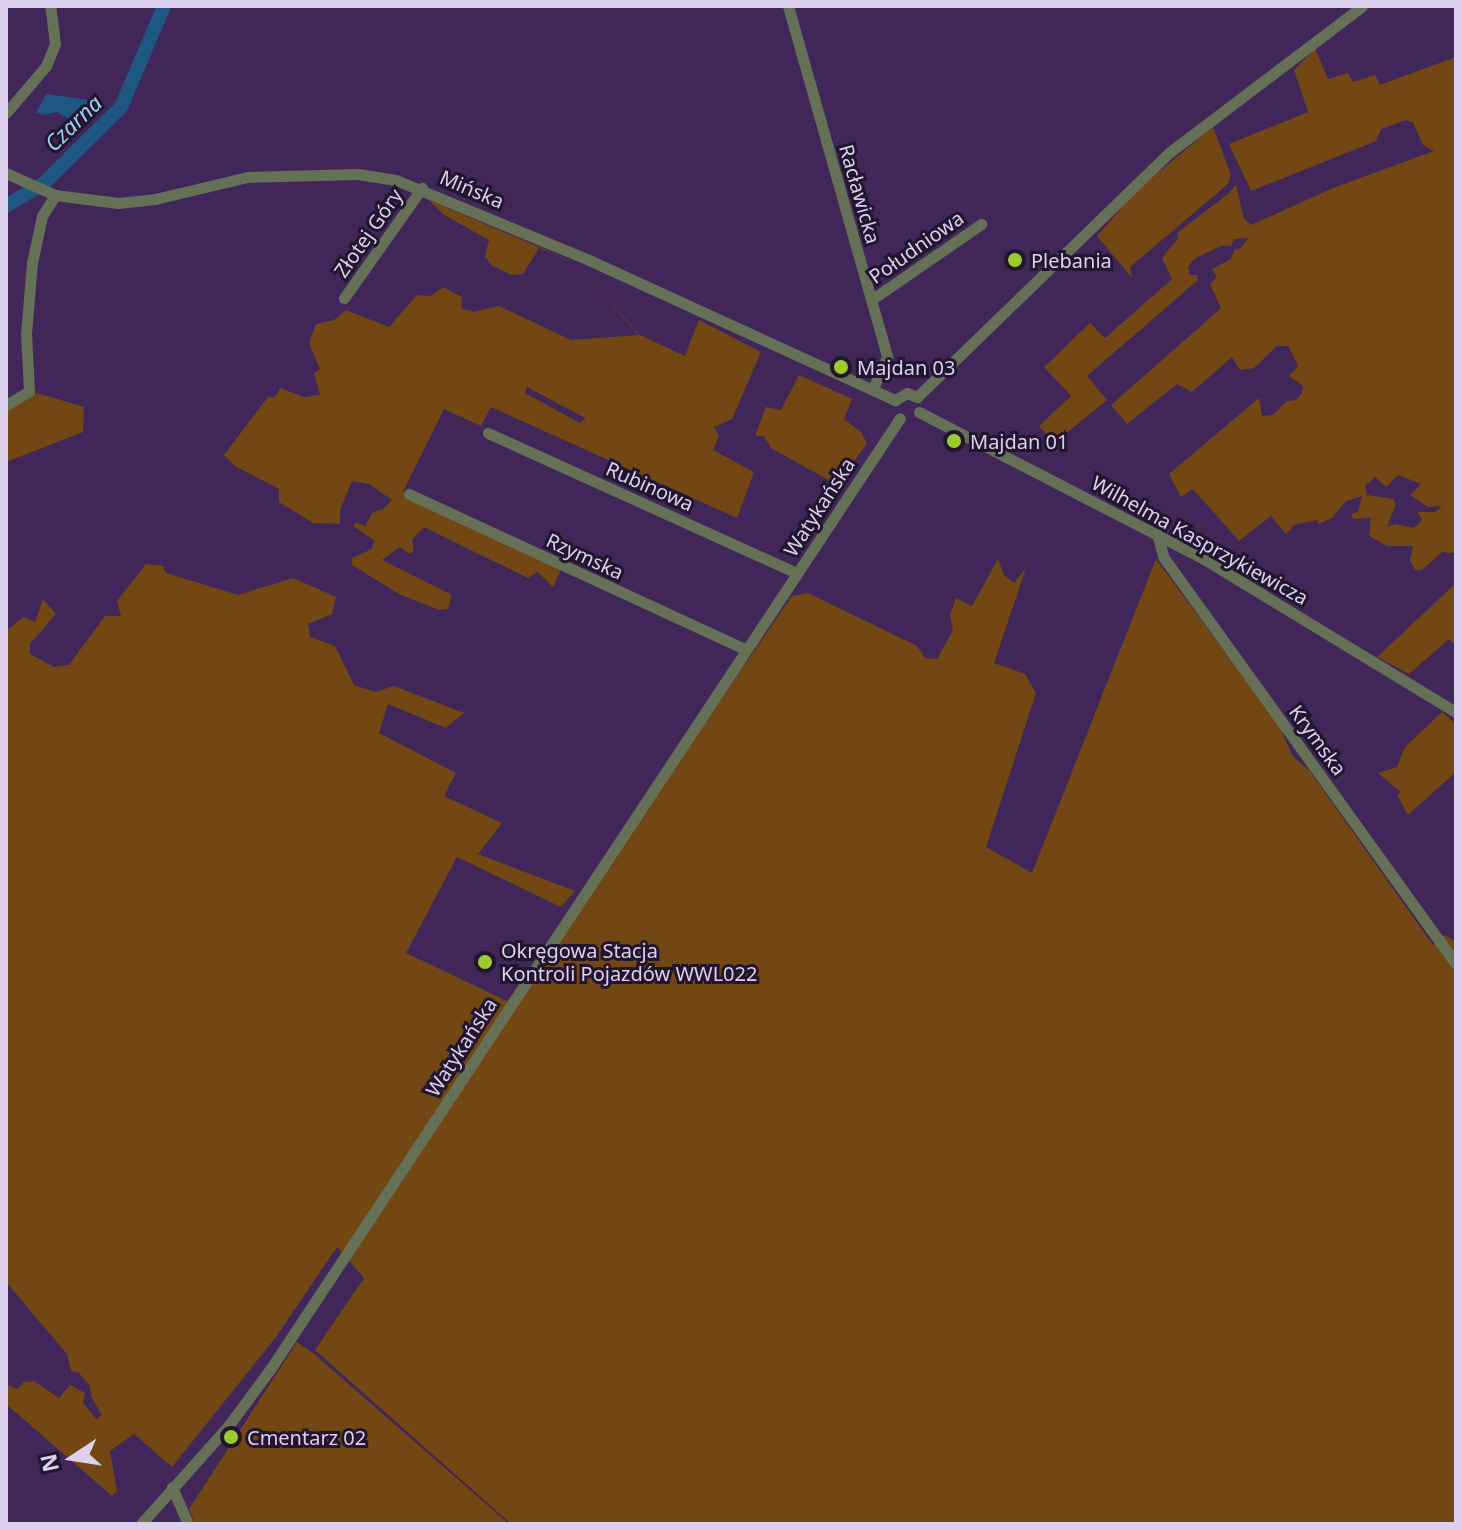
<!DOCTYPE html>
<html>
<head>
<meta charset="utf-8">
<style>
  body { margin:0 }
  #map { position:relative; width:1462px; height:1530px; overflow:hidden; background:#402659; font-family:"Noto Sans",sans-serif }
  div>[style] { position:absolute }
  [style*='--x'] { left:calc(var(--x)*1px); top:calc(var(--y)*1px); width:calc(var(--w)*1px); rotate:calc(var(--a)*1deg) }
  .green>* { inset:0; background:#724714 }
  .water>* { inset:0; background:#1d5782 }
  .river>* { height:14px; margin:-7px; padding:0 7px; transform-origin:7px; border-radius:7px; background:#1d5782 }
  .minor>* { height:11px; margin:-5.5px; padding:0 5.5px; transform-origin:5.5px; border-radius:5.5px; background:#667056 }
  .dots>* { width:22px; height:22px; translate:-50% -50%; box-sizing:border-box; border:4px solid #21162d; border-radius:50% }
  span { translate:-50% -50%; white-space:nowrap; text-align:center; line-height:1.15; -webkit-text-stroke:6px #21162d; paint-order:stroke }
  .street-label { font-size:20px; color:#ddcfee }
  .poi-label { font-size:20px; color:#ddcfee }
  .left { translate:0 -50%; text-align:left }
  .water-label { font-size:22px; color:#9ecbf3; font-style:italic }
  .frame { position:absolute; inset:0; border:8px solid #ddcfee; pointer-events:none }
  .north { position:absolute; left:32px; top:1418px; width:80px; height:80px; -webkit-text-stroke:6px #21162d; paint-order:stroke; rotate:258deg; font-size:22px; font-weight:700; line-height:32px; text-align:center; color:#ddcfee }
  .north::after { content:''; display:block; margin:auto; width:28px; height:36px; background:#ddcfee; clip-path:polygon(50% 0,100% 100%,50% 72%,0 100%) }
</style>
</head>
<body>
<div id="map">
  <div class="green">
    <div style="clip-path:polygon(evenodd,1315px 48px,1328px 79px,1348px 73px,1353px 82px,1375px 75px,1380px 85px,1456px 57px,1456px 549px,1453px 553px,1442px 552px,1422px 570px,1415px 570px,1410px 560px,1413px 546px,1387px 546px,1369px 536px,1371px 518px,1353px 519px,1351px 514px,1358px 512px,1362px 496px,1346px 501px,1332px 518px,1319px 524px,1317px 520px,1294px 525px,1286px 534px,1271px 516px,1239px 541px,1193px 489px,1181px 497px,1169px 474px,1259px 398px,1262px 416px,1273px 415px,1287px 401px,1296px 400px,1302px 393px,1303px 386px,1289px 376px,1298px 366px,1288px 346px,1277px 346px,1254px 368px,1240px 370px,1232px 357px,1192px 392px,1177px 384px,1127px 424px,1111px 405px,1221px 308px,1210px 284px,1217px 277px,1212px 269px,1231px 259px,1234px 250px,1241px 248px,1248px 238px,1234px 239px,1231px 246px,1221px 246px,1194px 259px,1188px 267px,1190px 275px,1197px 275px,1198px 280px,1087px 376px,1107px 400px,1054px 443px,1039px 426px,1071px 396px,1044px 367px,1090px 323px,1105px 338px,1172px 279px,1162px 258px,1178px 238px,1177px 233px,1229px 193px,1236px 184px,1244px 219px,1251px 225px,1333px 188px,1434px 151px,1423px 145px,1413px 123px,1406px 120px,1381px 129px,1376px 141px,1251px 191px,1229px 144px,1308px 112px,1294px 70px,1315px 48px,1398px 475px,1421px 484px,1410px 495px,1428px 507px,1442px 506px,1435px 512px,1418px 512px,1422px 520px,1414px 528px,1395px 524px,1387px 527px,1396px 504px,1393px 499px,1367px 495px,1365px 486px,1375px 477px,1386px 487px,1398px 475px)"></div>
    <div style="clip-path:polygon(1213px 127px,1231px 175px,1228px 184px,1130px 267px,1132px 278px,1097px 236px,1136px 191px)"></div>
    <div style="clip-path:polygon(evenodd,429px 200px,574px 262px,640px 335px,685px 356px,699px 320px,761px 352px,732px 419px,714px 427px,719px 436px,713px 450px,754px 472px,737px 518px,491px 407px,481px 426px,444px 409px,403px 492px,561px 570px,553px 587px,538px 572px,528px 578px,424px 527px,412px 540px,414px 551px,409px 554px,400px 547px,382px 560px,452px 595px,448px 609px,439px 610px,399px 594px,352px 565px,352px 558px,372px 549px,374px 540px,353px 526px,356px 522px,365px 526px,373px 512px,382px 510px,392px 500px,369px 484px,352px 481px,340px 510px,340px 524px,313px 523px,279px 502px,279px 489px,235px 466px,224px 455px,268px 397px,275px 397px,280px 388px,304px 397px,320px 395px,314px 373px,320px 369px,309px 343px,316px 324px,334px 320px,346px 310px,389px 327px,417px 295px,431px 296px,443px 287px,462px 297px,461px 308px,473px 312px,499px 306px,571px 340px,639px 335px,574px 262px,539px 248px,523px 274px,511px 275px,491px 265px,485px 256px,489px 240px,444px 215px,429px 200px,527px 387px,585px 418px,585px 419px,580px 423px,525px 393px,527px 387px)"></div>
    <div style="clip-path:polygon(799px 375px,852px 399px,844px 419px,861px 432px,867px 443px,848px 470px,842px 470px,835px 480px,830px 481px,771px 448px,764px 436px,755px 436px,766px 407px,781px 410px)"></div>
    <div style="clip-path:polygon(37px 393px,84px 407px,83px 432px,6px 462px,6px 411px)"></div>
    <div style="clip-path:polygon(998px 559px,1004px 575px,1014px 583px,1026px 568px,994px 663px,1025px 674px,1036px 693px,986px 847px,1032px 873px,1156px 559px,1279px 725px,1293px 757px,1309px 770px,1433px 945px,1444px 935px,1456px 941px,1456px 1524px,511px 1524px,315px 1350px,364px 1278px,337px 1247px,276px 1337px,172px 1467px,134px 1434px,110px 1451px,117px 1491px,112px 1496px,6px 1404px,6px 1384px,17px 1389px,24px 1382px,34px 1381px,59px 1398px,70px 1385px,85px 1393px,83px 1403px,96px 1419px,102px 1415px,91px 1396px,90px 1386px,79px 1373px,71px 1371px,67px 1354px,6px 1282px,6px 631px,23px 617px,35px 622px,43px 599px,56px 614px,30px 644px,30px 654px,54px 667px,69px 665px,105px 616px,121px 616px,117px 601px,146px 564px,163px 566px,166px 573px,238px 595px,293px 578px,336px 597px,332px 614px,308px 624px,310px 637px,335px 646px,354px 685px,375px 692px,394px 686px,464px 713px,446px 728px,388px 704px,379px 733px,456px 773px,444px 796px,502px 823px,478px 854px,575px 891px,561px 907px,457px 857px,406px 953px,507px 1001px,620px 847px,792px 596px,808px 593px,917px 646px,925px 658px,937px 659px,953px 630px,950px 615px,956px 598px,972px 606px)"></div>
    <div style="clip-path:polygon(1456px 583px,1456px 646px,1449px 639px,1409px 674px,1377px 657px)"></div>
    <div style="clip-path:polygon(1442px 712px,1456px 724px,1456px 772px,1408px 815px,1397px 795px,1401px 792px,1378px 773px,1397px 767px,1405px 747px)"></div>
    <div style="clip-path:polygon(297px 1342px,313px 1353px,509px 1524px,195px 1524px,189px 1509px)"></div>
  </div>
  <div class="water">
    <div style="clip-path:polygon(46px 94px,88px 100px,87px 106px,76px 123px,57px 112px,43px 115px,36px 113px)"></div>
  </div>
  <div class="river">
    <div style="--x:6;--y:206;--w:44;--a:-31.2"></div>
    <div style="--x:44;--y:183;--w:108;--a:-44.6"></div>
    <div style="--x:121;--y:107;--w:110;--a:-66.9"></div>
  </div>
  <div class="minor">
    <div style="--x:788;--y:6;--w:365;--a:74.2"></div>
    <div style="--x:887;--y:357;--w:36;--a:114"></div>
    <div style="--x:6;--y:113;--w:62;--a:-49.6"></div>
    <div style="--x:46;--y:66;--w:24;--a:-68"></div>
    <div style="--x:55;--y:44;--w:38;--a:-97"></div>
    <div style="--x:6;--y:173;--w:54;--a:24.2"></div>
    <div style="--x:55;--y:195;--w:64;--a:7.2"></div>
    <div style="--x:118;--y:203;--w:37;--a:-6"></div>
    <div style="--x:155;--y:199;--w:95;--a:-13.4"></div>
    <div style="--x:247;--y:177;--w:111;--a:-1.5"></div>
    <div style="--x:358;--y:174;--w:38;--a:9"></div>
    <div style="--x:396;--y:180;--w:209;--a:22.5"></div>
    <div style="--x:589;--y:260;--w:337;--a:24.6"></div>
    <div style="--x:344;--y:298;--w:135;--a:-54.7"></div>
    <div style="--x:871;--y:300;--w:134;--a:-34.6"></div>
    <div style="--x:917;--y:397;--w:352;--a:-44.1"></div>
    <div style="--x:1170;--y:152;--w:241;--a:-37.2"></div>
    <div style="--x:895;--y:400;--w:14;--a:-30"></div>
    <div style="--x:907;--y:393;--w:11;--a:22"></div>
    <div style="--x:6;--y:405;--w:27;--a:-31"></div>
    <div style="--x:29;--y:391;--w:57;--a:-93"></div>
    <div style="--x:26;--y:334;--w:71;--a:-85.2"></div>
    <div style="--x:32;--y:263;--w:48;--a:-78"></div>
    <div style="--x:42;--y:216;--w:25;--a:-58"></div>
    <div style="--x:919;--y:412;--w:321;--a:27.3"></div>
    <div style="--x:1204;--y:559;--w:295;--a:31.3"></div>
    <div style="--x:488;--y:433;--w:339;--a:24.4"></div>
    <div style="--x:409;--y:494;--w:371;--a:24.8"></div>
    <div style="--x:1157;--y:534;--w:25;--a:74"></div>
    <div style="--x:1164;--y:558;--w:500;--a:54.28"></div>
    <div style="--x:172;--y:1487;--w:40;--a:66.6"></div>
    <div style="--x:141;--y:1524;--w:132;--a:-48.4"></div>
    <div style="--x:229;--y:1425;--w:71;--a:-53.6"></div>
    <div style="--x:271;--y:1368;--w:1139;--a:-56.49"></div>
  </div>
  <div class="dots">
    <div style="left:1015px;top:260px;background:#9cca31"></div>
    <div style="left:841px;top:367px;background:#9cca31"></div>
    <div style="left:954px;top:441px;background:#9cca31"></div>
    <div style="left:485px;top:962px;background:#9cca31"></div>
    <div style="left:231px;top:1437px;background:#9cca31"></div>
  </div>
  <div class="street-label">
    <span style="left:472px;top:189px;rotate:23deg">Mińska</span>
    <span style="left:860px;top:194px;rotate:74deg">Racławicka</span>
    <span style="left:368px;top:233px;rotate:-55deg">Złotej Góry</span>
    <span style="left:916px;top:247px;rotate:-35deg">Południowa</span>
    <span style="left:650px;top:486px;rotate:24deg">Rubinowa</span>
    <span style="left:819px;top:507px;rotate:-57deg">Watykańska</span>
    <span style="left:1200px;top:540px;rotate:29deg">Wilhelma Kasprzykiewicza</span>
    <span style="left:585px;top:556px;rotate:25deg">Rzymska</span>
    <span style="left:1318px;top:740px;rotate:54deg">Krymska</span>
    <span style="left:461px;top:1047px;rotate:-57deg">Watykańska</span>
  </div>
  <div class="poi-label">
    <span class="left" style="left:1031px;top:260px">Plebania</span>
    <span class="left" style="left:857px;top:367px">Majdan 03</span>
    <span class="left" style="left:970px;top:441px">Majdan 01</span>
    <span class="left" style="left:501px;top:962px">Okręgowa Stacja<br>Kontroli Pojazdów WWL022</span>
    <span class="left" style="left:247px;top:1437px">Cmentarz 02</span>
  </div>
  <div class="water-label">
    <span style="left:73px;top:123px;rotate:-44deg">Czarna</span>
  </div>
  <div class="frame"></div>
  <div class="north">N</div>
</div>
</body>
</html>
